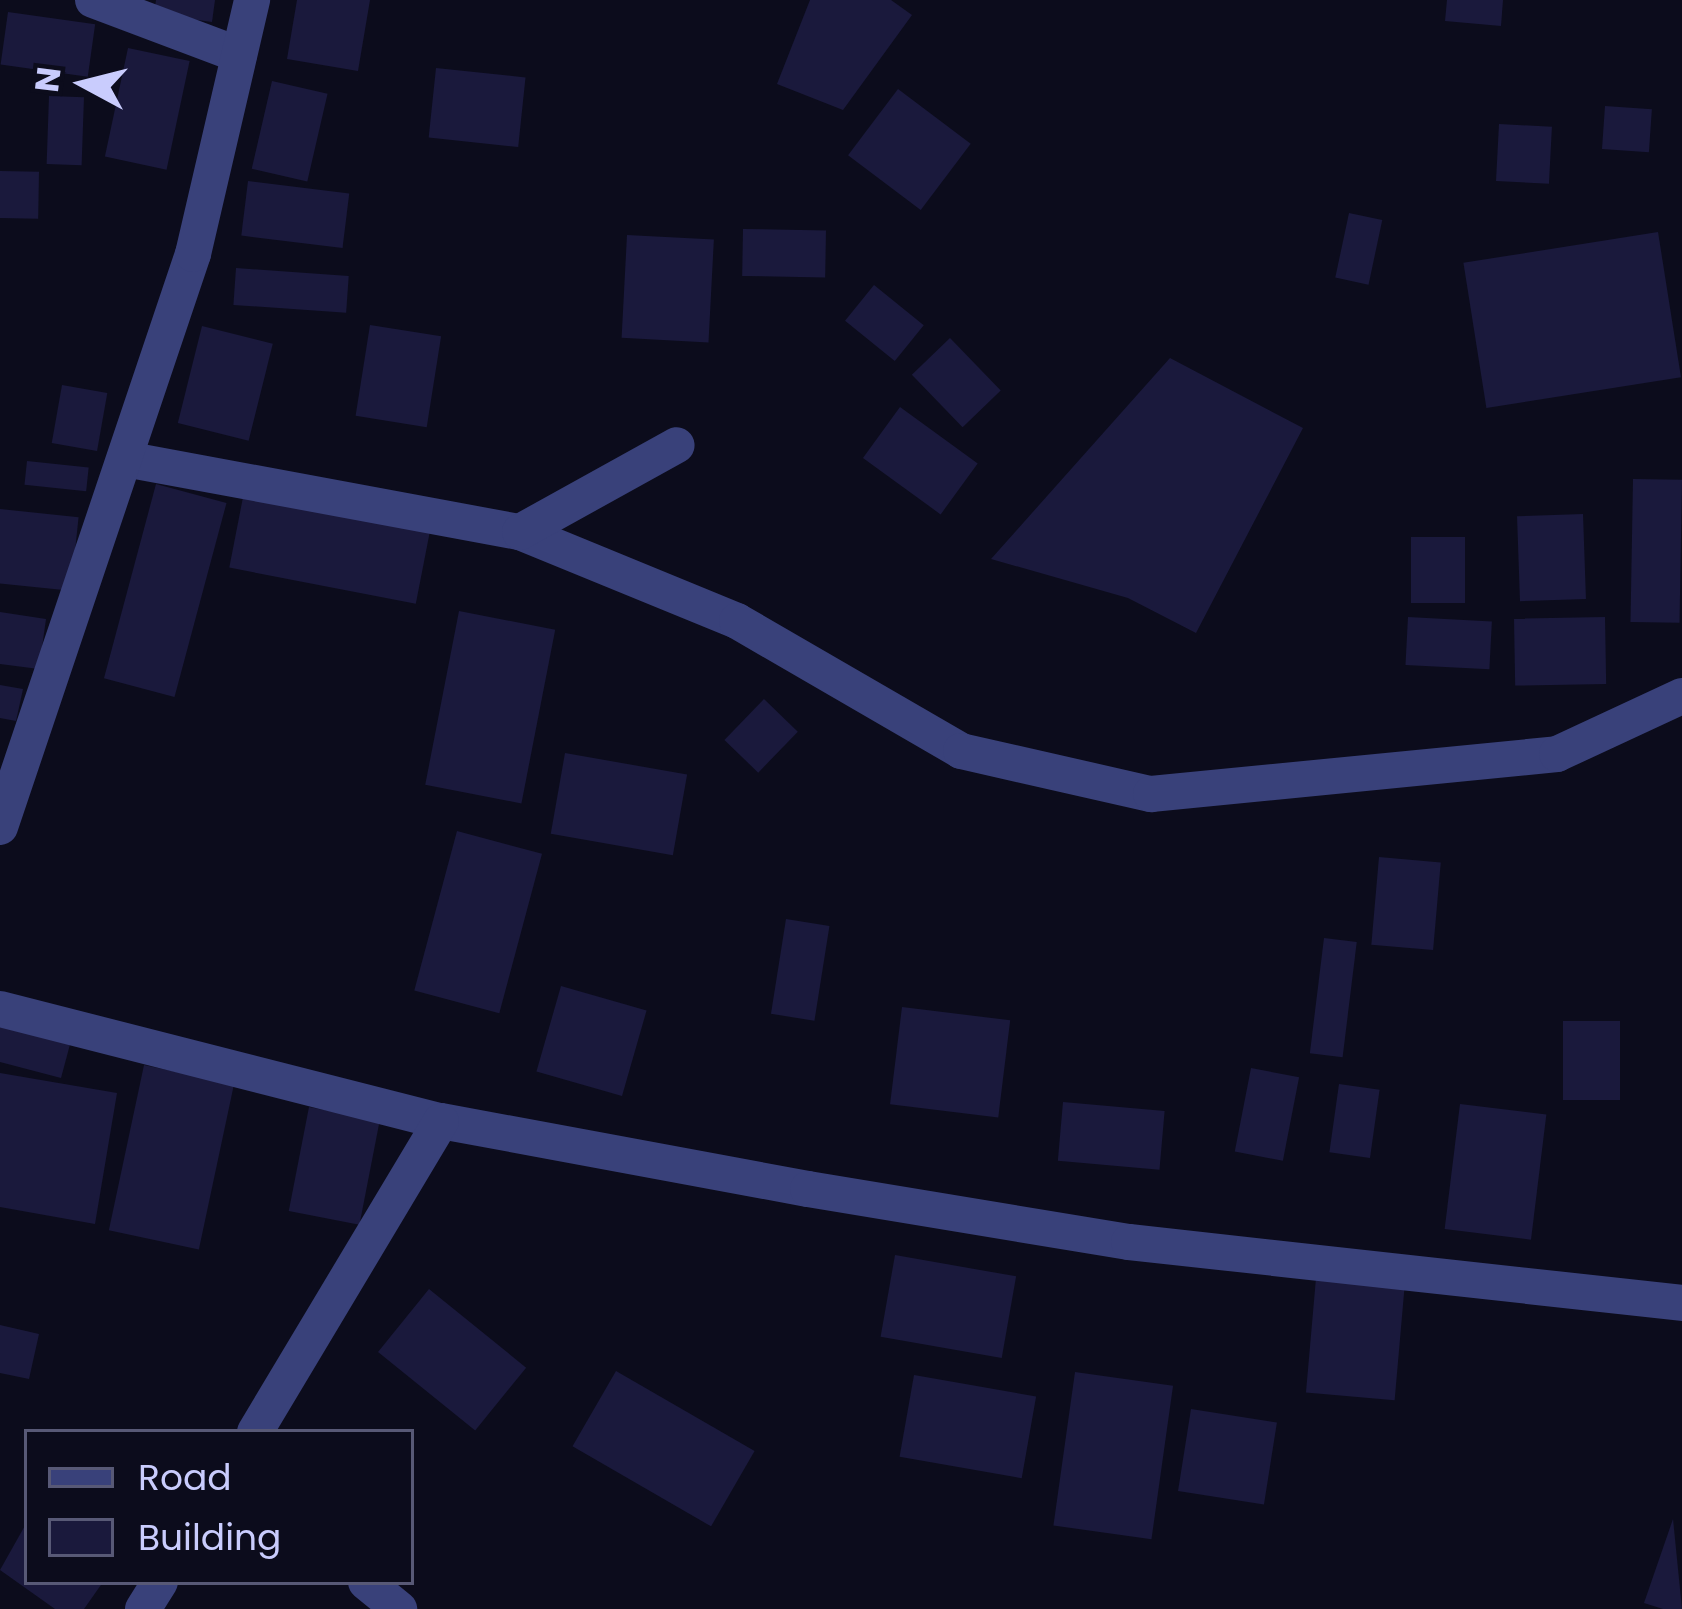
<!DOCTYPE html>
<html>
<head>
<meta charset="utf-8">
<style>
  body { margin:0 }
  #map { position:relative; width:1682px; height:1609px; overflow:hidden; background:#0c0c1c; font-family:Poppins,sans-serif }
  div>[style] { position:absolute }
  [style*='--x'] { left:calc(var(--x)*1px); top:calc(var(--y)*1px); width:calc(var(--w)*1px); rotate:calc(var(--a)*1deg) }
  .building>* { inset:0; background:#1a193c; transform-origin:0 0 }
  .minor>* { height:36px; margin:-18px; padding:0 18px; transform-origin:18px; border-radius:18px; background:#39417a }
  span { translate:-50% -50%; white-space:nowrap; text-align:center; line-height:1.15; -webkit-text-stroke:12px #0c0c1c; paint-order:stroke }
  .legend { position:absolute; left:24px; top:1429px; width:390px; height:156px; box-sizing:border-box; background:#0c0c1c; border:3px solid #585976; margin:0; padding:15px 21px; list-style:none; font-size:36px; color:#c9ccfd }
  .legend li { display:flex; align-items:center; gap:24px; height:60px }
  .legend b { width:60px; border:3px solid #585976 }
  .north { position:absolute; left:24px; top:24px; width:120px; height:120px; -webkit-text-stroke:9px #0c0c1c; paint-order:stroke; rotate:277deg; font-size:33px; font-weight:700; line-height:48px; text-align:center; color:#c9ccfd }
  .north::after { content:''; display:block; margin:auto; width:42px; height:54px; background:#c9ccfd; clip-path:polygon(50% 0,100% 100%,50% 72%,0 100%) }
</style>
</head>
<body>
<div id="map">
  <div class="building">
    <div style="clip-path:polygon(156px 0,215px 0,212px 22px,154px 14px)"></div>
    <div style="clip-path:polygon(297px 0,370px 0,358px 71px,287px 59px)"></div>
    <div style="clip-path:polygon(810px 0,891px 0,912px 15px,843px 110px,777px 84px)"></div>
    <div style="clip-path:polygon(1447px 0,1503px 0,1501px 26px,1445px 21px)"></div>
    <div style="left:8px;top:12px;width:88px;height:53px;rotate:8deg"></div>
    <div style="left:128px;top:48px;width:63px;height:111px;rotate:12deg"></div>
    <div style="left:436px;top:68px;width:90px;height:70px;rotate:6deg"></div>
    <div style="left:272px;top:81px;width:57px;height:90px;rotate:13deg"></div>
    <div style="left:898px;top:89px;width:91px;height:83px;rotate:37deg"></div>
    <div style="left:49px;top:96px;width:35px;height:68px;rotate:2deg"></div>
    <div style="left:1605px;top:106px;width:47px;height:43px;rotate:4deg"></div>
    <div style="left:1499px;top:124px;width:53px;height:57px;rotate:3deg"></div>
    <div style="left:0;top:171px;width:39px;height:47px;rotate:1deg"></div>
    <div style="left:248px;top:181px;width:102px;height:55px;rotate:7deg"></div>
    <div style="left:1349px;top:213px;width:34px;height:66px;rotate:12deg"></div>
    <div style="left:743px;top:229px;width:83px;height:47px;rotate:1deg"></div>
    <div style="left:1658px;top:232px;width:147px;height:197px;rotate:81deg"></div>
    <div style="left:627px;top:235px;width:87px;height:103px;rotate:3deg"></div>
    <div style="left:236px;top:268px;width:113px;height:37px;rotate:4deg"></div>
    <div style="left:874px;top:285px;width:64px;height:46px;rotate:39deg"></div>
    <div style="left:370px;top:325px;width:72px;height:92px;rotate:9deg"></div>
    <div style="left:202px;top:326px;width:73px;height:100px;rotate:14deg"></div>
    <div style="left:950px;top:338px;width:73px;height:53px;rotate:46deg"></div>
    <div style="clip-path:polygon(1170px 358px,1303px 428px,1196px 633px,1128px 598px,991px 559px)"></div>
    <div style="left:62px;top:385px;width:46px;height:59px;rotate:10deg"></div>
    <div style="left:900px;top:407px;width:96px;height:63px;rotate:36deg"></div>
    <div style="left:27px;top:461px;width:62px;height:24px;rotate:6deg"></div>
    <div style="left:1633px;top:479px;width:49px;height:143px;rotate:1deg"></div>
    <div style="left:156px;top:484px;width:73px;height:201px;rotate:15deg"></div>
    <div style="left:244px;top:492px;width:190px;height:77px;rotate:11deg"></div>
    <div style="left:0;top:509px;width:79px;height:74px;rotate:6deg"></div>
    <div style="left:1583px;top:514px;width:85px;height:66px;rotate:88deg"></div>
    <div style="left:1411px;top:537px;width:54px;height:66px"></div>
    <div style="left:459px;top:611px;width:98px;height:177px;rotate:11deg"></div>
    <div style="clip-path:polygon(0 612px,46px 619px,39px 669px,0 664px)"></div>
    <div style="left:1408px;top:617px;width:84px;height:48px;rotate:3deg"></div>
    <div style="left:1605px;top:617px;width:67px;height:91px;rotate:89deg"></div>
    <div style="clip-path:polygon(0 685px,23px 689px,16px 721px,0 718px)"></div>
    <div style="left:764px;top:699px;width:47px;height:57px;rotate:44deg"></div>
    <div style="left:565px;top:753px;width:124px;height:82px;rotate:10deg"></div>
    <div style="left:457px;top:831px;width:88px;height:165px;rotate:15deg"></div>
    <div style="left:1379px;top:857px;width:62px;height:88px;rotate:5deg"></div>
    <div style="left:786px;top:919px;width:44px;height:96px;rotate:9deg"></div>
    <div style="left:1324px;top:938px;width:33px;height:116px;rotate:7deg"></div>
    <div style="left:561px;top:986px;width:89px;height:89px;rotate:16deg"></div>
    <div style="left:902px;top:1007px;width:109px;height:98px;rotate:7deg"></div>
    <div style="clip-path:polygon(0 1019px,72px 1037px,61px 1078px,0 1062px)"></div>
    <div style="left:1563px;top:1021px;width:57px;height:79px"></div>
    <div style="left:144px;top:1065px;width:92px;height:169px;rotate:12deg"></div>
    <div style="left:1251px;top:1068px;width:49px;height:85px;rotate:11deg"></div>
    <div style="clip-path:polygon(0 1073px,117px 1093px,95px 1224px,0 1207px)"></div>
    <div style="left:1339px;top:1084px;width:41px;height:69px;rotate:8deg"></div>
    <div style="left:1063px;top:1102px;width:102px;height:59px;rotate:5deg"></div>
    <div style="left:1460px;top:1104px;width:87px;height:126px;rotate:7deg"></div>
    <div style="left:309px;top:1107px;width:72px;height:106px;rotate:11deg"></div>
    <div style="left:895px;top:1255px;width:123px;height:83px;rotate:10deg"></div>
    <div style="left:1316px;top:1278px;width:89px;height:115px;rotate:5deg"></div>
    <div style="left:429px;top:1289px;width:125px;height:81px;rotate:39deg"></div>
    <div style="clip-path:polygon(0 1325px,39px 1334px,29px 1379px,0 1373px)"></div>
    <div style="left:616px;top:1371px;width:160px;height:87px;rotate:30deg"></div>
    <div style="left:1075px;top:1372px;width:99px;height:155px;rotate:8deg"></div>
    <div style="left:914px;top:1375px;width:124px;height:83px;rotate:10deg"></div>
    <div style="left:1191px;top:1409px;width:87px;height:83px;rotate:9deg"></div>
    <div style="clip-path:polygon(1673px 1519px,1682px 1609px,1663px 1609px,1644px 1603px)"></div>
    <div style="clip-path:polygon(27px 1522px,27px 1582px,103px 1582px,84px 1609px,55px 1609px,0 1570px)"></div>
  </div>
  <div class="minor">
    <div style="--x:93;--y:0;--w:156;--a:20.6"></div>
    <div style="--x:125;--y:459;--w:402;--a:10.5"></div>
    <div style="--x:520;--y:532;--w:235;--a:22.3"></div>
    <div style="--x:737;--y:621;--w:259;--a:30.1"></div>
    <div style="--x:961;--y:751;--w:195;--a:12.8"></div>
    <div style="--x:1151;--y:794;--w:408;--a:-5.6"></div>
    <div style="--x:1557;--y:754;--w:138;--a:-24.9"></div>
    <div style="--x:520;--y:532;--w:179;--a:-29"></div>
    <div style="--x:0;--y:827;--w:605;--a:-71.39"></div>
    <div style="--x:193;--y:254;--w:261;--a:-76.9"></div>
    <div style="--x:0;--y:1009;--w:455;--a:14.3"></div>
    <div style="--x:441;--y:1121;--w:373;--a:10.5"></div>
    <div style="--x:808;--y:1189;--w:325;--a:9.4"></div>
    <div style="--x:1129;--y:1242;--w:556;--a:6.29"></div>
    <div style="--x:255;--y:1432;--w:362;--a:-59.1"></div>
    <div style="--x:366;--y:1582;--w:43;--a:39.3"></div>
    <div style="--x:143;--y:1609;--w:32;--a:-58"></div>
  </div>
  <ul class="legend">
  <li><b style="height:15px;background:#39417a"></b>Road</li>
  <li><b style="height:33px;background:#1a193c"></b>Building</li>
  </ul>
  <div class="north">N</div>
</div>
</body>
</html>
